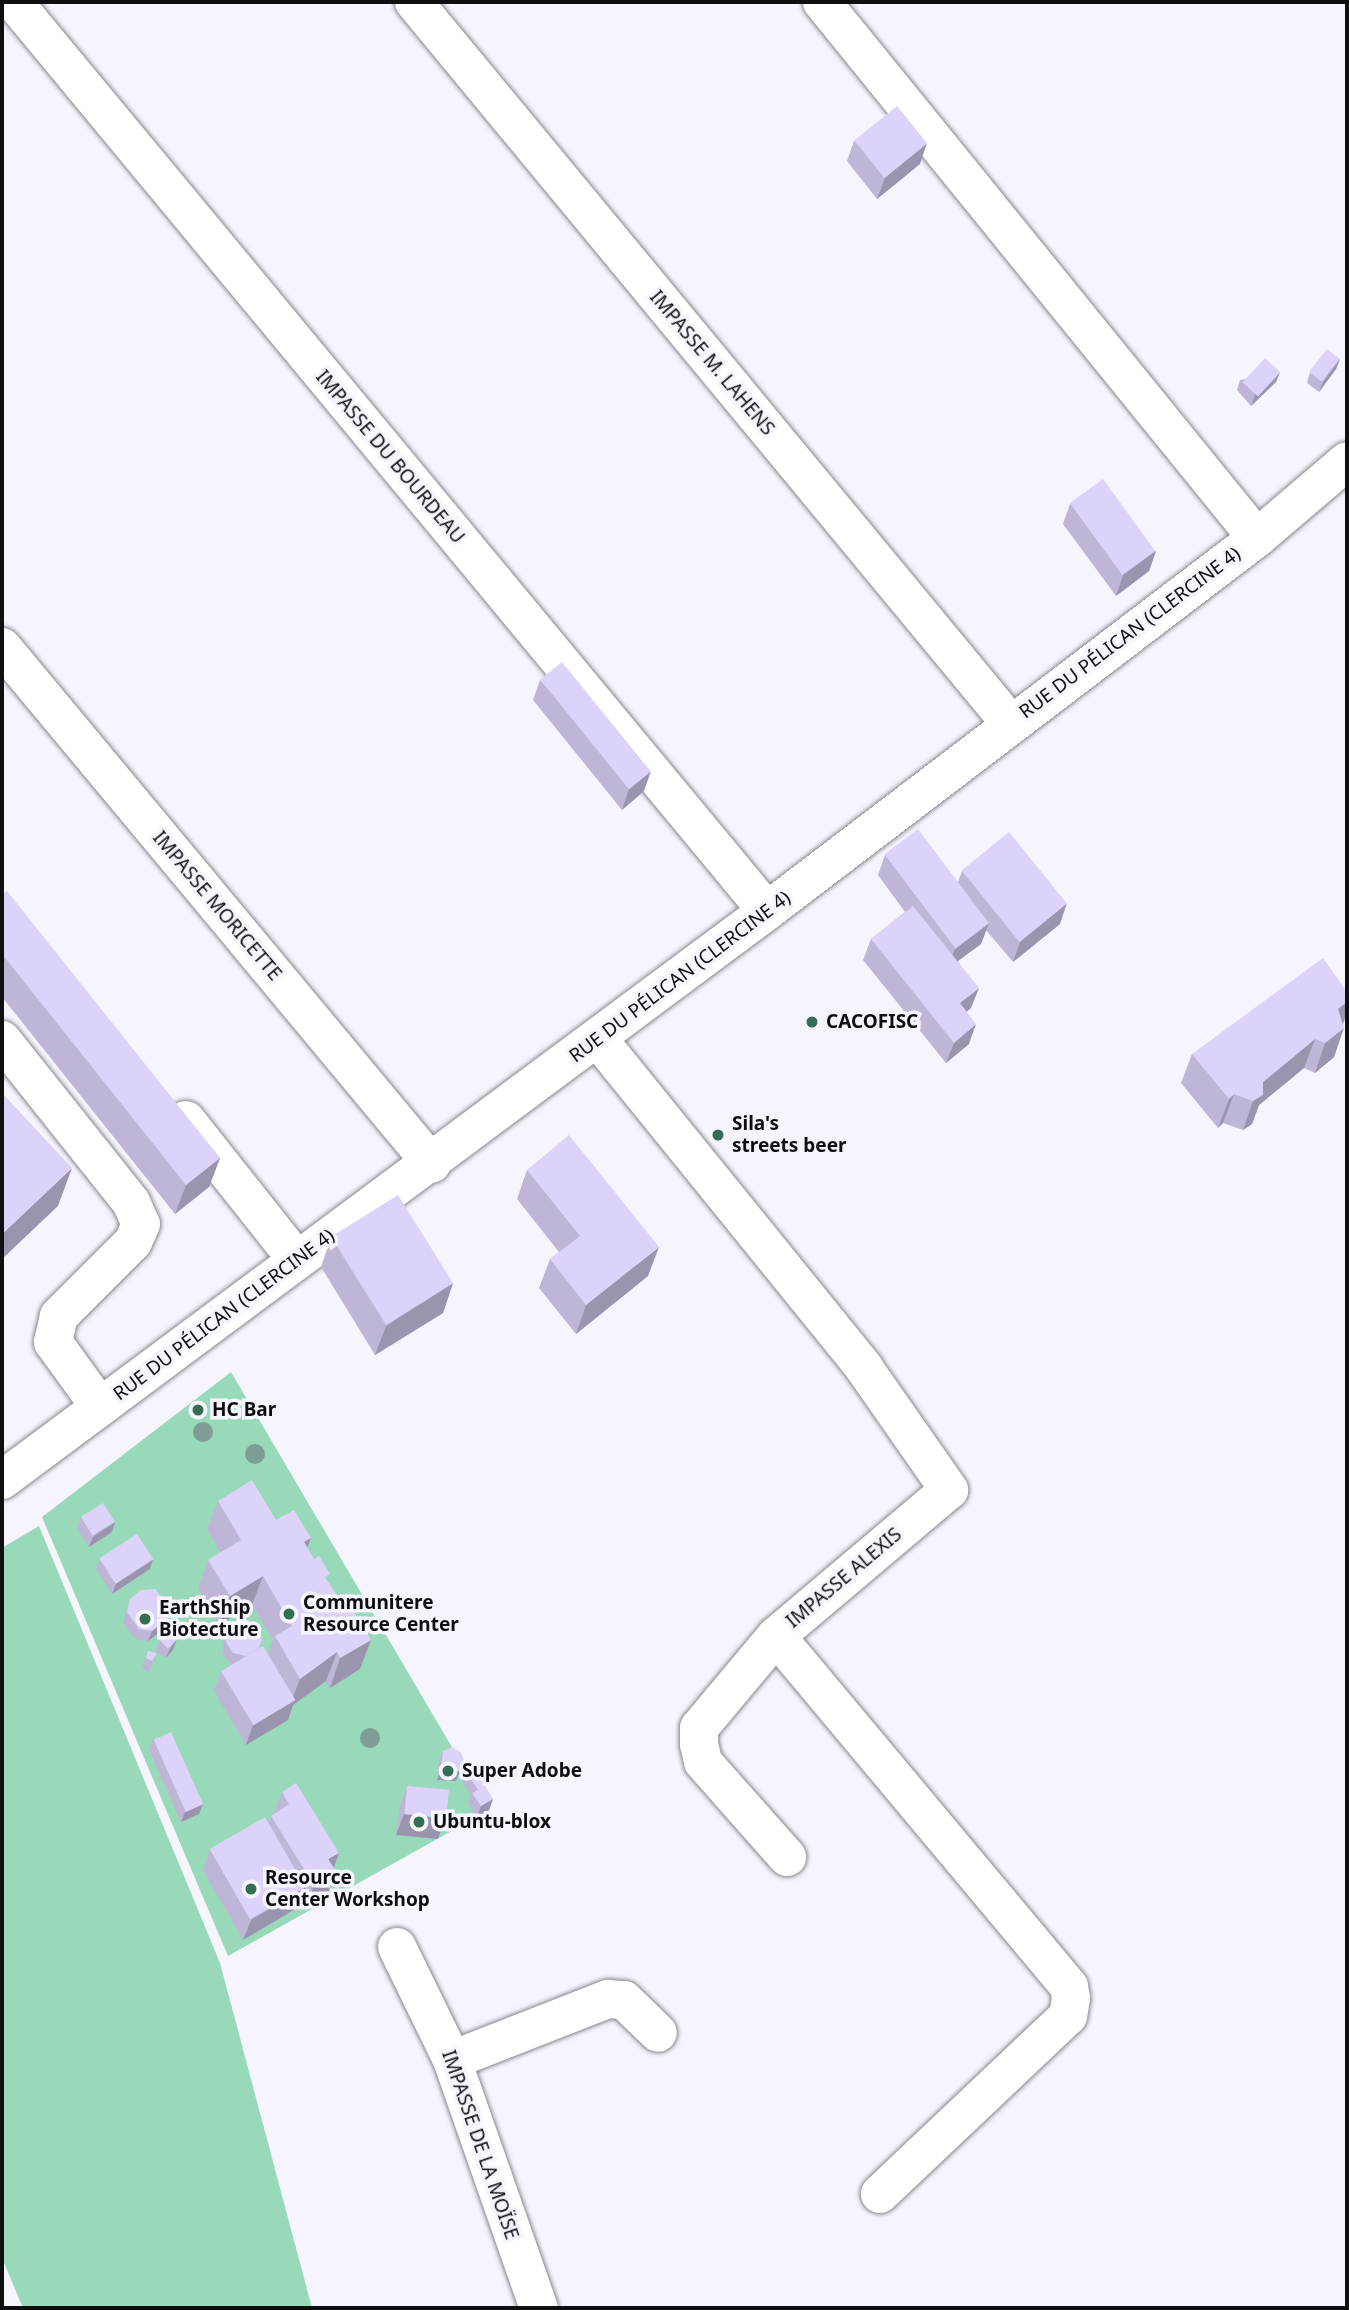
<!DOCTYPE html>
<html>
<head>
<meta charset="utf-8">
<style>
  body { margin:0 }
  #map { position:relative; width:1349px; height:2310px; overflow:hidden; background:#f6f4fd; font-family:"Noto Sans",sans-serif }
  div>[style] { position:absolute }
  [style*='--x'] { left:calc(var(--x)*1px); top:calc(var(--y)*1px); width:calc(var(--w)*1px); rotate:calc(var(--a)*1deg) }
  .green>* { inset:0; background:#98d9ba }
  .roads { filter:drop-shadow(0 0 2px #88878e) drop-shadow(0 0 2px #88878e) }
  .minor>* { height:38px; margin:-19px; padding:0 19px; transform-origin:19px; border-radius:19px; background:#fff }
  .trees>* { width:20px; height:20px; margin:-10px; border-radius:50%; background:#7e9d94 }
  .wall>* { inset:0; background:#beb5d7 }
  .shaded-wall>* { inset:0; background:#9b94af }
  .building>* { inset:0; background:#ddd3fa; transform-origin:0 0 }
  .dots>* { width:19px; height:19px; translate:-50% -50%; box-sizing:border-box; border:4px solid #f6f4fd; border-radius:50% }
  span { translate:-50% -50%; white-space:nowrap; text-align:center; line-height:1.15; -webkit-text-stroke:7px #f6f4fd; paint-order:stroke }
  .street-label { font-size:19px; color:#0f0e11 }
  .poi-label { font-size:19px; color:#0f0e11; font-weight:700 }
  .left { translate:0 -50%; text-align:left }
  .frame { position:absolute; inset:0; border:4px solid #0f0e11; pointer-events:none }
</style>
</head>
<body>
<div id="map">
  <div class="green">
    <div style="clip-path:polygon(231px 1372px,489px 1810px,228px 1956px,42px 1517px)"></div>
    <div style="clip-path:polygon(39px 1526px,220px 1963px,312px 2308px,23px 2308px,2px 2258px,2px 1548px)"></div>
  </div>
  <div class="roads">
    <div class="minor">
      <div style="--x:14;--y:2;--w:1180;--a:50.36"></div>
      <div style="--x:414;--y:2;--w:935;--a:50.42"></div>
      <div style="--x:822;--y:2;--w:690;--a:50.94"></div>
      <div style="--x:2;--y:647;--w:672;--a:50.25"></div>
      <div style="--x:598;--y:1039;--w:423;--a:51"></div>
      <div style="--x:864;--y:1368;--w:149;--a:55.1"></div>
      <div style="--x:949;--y:1490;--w:226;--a:139.8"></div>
      <div style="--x:776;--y:1636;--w:457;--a:50.1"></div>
      <div style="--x:1069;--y:1987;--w:11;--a:80"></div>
      <div style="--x:1071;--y:1998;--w:18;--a:99"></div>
      <div style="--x:1068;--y:2016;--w:259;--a:136.6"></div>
      <div style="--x:2;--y:1040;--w:207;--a:51.5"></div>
      <div style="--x:131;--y:1202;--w:24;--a:66"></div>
      <div style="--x:141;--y:1224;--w:20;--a:114"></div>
      <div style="--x:133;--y:1242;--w:105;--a:135"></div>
      <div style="--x:59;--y:1316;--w:27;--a:103"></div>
      <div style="--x:53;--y:1342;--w:80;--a:54.1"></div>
      <div style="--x:186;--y:1120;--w:177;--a:51.6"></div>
      <div style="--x:2;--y:1480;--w:953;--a:-36.64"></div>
      <div style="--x:767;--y:911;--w:616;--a:-37.28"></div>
      <div style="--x:1257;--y:538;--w:118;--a:-40.5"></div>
      <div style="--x:776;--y:1636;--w:120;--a:129.9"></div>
      <div style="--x:699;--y:1728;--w:16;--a:90"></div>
      <div style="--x:699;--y:1744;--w:18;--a:77"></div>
      <div style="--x:703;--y:1762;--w:127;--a:48.5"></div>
      <div style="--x:397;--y:1947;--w:126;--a:64"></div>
      <div style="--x:452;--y:2060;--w:263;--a:70.7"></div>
      <div style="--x:452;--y:2060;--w:168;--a:-21.4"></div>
      <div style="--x:608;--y:1999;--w:16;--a:4"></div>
      <div style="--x:624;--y:2000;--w:47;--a:44.1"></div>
    </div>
  </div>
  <div class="trees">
    <div style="left:203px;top:1432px"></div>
    <div style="left:255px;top:1454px"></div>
    <div style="left:370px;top:1738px"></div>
  </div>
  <div class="wall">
    <div style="clip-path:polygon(854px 141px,920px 164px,877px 199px,847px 161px)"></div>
    <div style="clip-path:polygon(1340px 359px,1336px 369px,1319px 392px,1307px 383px,1310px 372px)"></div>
    <div style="clip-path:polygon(1280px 372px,1276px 382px,1251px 406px,1237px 390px,1240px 380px)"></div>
    <div style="clip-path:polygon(1070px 504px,1156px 551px,1149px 571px,1116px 596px,1063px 524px)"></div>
    <div style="clip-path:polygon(540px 680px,644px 791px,622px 810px,533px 700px)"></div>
    <div style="clip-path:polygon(885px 855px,958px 882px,962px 871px,1060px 924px,1013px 962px,986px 930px,981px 944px,958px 961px,971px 1008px,966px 1012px,969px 1044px,946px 1063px,863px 960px,871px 939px,905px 912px,878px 875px)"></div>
    <div style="clip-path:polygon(2px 895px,220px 1158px,209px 1187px,175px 1214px,2px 997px)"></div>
    <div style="clip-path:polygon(1347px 992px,1347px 1012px,1334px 1057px,1315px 1073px,1304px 1068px,1259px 1105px,1252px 1124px,1243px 1130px,1223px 1123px,1218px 1128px,1181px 1083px,1192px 1054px)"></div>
    <div style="clip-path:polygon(527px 1170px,648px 1276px,576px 1334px,539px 1288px,550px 1259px,559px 1252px,517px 1199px)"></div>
    <div style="clip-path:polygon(331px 1237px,453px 1283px,443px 1313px,375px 1355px,321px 1267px)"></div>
    <div style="clip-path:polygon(218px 1501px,276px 1520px,311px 1538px,307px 1548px,328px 1580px,360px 1669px,330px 1688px,326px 1681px,293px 1705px,288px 1720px,246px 1745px,214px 1691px,221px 1671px,233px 1664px,230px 1663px,222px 1653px,224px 1640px,227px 1630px,262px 1640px,259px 1648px,268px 1654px,273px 1640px,252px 1605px,219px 1625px,198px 1589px,208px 1560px,221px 1553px,207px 1530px)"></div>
    <div style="clip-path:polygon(81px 1517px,112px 1532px,89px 1547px,77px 1528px)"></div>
    <div style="clip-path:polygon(100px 1559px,150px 1569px,112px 1594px,96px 1569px)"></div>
    <div style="clip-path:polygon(130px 1599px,164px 1629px,148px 1641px,135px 1639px,123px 1623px)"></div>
    <div style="clip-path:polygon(160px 1640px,173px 1650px,166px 1658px,156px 1651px)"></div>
    <div style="clip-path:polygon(148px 1651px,153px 1663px,149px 1672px,142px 1668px)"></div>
    <div style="clip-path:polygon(153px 1739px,203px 1804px,199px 1814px,181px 1822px,149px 1750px)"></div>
    <div style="clip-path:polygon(443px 1751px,464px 1761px,456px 1781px,437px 1780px,439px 1761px)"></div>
    <div style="clip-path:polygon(466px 1771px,493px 1799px,489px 1810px,477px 1817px,468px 1803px,471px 1795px,462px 1781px)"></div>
    <div style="clip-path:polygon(407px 1786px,438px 1839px,396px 1835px,400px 1806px)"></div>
    <div style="clip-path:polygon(282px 1792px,336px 1871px,329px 1891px,306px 1905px,302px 1898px,299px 1907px,243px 1940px,203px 1870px,210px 1850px,269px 1823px,271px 1816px,275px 1814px,274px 1812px)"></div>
  </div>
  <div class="shaded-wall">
    <div style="clip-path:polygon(927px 143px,920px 164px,877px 199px,885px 178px)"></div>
    <div style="clip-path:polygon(1340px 359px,1336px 369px,1319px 392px,1323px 382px)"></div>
    <div style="clip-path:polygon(1280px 372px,1276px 382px,1251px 406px,1255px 395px)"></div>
    <div style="clip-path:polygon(1156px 551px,1149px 571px,1116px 596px,1123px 575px)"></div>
    <div style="clip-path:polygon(651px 771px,644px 791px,622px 810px,629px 789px)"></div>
    <div style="clip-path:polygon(1067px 903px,1060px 924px,1013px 962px,1020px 942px)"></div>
    <div style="clip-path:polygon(989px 923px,981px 944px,947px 969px,955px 949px)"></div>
    <div style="clip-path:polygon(979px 988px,971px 1008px,952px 1024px,960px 1003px)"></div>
    <div style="clip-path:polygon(1347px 1002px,1347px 1012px,1341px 1028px,1338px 1009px)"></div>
    <div style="clip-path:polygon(976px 1024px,969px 1044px,946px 1063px,954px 1043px)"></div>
    <div style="clip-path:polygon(1344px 1028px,1334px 1057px,1315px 1073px,1325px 1043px)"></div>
    <div style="clip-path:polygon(1315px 1039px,1304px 1068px,1259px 1105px,1252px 1124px,1243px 1130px,1253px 1101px,1263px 1082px)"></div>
    <div style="clip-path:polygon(1234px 1094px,1223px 1123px,1218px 1128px,1229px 1099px)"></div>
    <div style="clip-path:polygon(220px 1158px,209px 1187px,175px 1214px,186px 1185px)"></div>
    <div style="clip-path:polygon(72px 1168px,58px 1206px,2px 1259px,2px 1234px)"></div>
    <div style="clip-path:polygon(659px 1247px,648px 1276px,576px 1334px,586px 1305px)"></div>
    <div style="clip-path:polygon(453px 1283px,443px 1313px,375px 1355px,386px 1326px)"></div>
    <div style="clip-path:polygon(115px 1522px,112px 1532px,89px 1547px,93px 1537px)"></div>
    <div style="clip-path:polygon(311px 1538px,300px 1567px,304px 1542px)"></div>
    <div style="clip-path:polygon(153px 1559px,150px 1569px,112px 1594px,116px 1584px)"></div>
    <div style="clip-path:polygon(263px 1576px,252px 1605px,219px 1625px,230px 1596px)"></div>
    <div style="clip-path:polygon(168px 1619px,164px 1629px,148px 1641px,152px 1631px)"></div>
    <div style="clip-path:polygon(177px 1639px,173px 1650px,166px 1658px,170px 1648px)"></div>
    <div style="clip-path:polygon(371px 1640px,360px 1669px,330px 1688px,340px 1658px)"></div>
    <div style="clip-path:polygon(337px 1652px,326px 1681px,293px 1705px,288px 1720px,246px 1745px,253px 1725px,291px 1702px,300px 1679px)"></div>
    <div style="clip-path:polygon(464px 1761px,456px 1781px,437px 1780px,441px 1769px)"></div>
    <div style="clip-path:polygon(493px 1799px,489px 1810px,477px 1817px,481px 1806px)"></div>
    <div style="clip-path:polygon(203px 1804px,199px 1814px,181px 1822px,185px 1812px)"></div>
    <div style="clip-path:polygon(404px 1814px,445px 1819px,438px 1839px,396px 1835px)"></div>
    <div style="clip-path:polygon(339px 1853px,332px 1873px,328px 1859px)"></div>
    <div style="clip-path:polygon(336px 1871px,329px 1891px,306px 1905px,314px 1885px)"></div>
    <div style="clip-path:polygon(306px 1887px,299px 1907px,243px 1940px,251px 1920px)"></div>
  </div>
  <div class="building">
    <div style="left:897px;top:106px;width:48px;height:55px;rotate:51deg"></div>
    <div style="left:1327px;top:349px;width:16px;height:29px;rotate:38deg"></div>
    <div style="left:1265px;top:358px;width:21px;height:33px;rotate:43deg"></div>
    <div style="left:1103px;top:479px;width:89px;height:41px;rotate:54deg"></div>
    <div style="left:562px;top:662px;width:141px;height:28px;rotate:51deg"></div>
    <div style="left:918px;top:829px;width:118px;height:42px;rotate:53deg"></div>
    <div style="left:1009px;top:832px;width:92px;height:61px;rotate:51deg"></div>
    <div style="clip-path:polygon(7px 891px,220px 1158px,186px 1185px,2px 954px,2px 895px)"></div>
    <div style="clip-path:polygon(913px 906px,979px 988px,960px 1003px,976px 1024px,954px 1043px,871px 939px)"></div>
    <div style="clip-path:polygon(1323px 958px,1347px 992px,1347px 1002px,1338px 1009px,1344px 1028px,1325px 1043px,1315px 1039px,1263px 1082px,1263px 1095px,1253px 1101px,1234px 1094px,1229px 1099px,1192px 1054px)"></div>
    <div style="clip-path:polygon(2px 1093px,72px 1168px,2px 1234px)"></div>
    <div style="clip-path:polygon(569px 1135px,659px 1247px,586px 1305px,550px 1259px,580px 1236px,527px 1170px)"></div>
    <div style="left:398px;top:1195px;width:104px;height:79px;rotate:58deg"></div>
    <div style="clip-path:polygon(252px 1480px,276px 1520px,294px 1510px,311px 1538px,304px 1542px,314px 1559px,319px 1556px,330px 1574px,325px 1577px,338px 1597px,343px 1594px,371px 1640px,340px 1658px,337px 1652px,300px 1679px,275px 1636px,292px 1626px,263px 1576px,230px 1596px,208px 1560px,241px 1540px,218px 1501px)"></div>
    <div style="left:103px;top:1503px;width:22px;height:26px;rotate:58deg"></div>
    <div style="left:137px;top:1534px;width:30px;height:45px;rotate:57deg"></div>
    <div style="clip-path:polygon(155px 1589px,169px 1606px,168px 1619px,152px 1631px,139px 1629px,127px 1612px,130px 1599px,141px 1590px)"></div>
    <div style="clip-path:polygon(249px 1620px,259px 1627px,262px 1640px,258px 1649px,246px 1656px,233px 1653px,226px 1642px,227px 1630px,236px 1621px)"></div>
    <div style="left:168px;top:1630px;width:13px;height:13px;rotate:45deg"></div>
    <div style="left:263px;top:1646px;width:63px;height:49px;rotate:59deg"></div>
    <div style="clip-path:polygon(148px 1651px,157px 1653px,152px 1661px,146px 1658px)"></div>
    <div style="left:171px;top:1732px;width:79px;height:19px;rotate:66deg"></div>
    <div style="clip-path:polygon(452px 1747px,461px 1752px,464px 1761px,460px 1771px,441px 1769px,443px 1751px)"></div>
    <div style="clip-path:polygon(474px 1767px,493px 1799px,481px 1806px,472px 1793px,478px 1790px,466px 1771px)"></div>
    <div style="clip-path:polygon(296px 1783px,339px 1853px,328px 1859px,336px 1871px,314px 1885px,271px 1816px,289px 1804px,282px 1792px)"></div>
    <div style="left:407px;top:1786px;width:42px;height:28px;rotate:5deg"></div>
    <div style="left:265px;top:1817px;width:81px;height:64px;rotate:60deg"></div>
  </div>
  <div class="dots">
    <div style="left:812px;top:1022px;background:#346c54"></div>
    <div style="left:718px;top:1135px;background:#346c54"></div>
    <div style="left:198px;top:1410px;background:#346c54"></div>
    <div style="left:289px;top:1614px;background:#346c54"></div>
    <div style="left:145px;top:1619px;background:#346c54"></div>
    <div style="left:448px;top:1771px;background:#346c54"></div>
    <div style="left:419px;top:1822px;background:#346c54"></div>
    <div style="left:251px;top:1889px;background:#346c54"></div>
  </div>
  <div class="street-label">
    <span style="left:712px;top:363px;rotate:50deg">IMPASSE M. LAHENS</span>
    <span style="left:390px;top:457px;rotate:50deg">IMPASSE DU BOURDEAU</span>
    <span style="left:1130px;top:633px;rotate:-37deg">RUE DU PÉLICAN (CLERCINE 4)</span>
    <span style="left:217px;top:906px;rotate:50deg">IMPASSE MORICETTE</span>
    <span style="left:680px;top:977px;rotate:-37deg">RUE DU PÉLICAN (CLERCINE 4)</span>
    <span style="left:224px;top:1315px;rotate:-37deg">RUE DU PÉLICAN (CLERCINE 4)</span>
    <span style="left:844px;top:1578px;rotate:-40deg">IMPASSE ALEXIS</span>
    <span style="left:480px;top:2145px;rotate:71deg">IMPASSE DE LA MOÏSE</span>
  </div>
  <div class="poi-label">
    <span class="left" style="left:826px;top:1022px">CACOFISC</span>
    <span class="left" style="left:732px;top:1135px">Sila's<br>streets beer</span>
    <span class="left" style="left:212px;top:1410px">HC Bar</span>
    <span class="left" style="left:303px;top:1614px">Communitere<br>Resource Center</span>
    <span class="left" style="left:159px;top:1619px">EarthShip<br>Biotecture</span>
    <span class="left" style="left:462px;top:1771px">Super Adobe</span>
    <span class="left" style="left:433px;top:1822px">Ubuntu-blox</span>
    <span class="left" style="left:265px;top:1889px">Resource<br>Center Workshop</span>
  </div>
  <div class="frame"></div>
</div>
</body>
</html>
